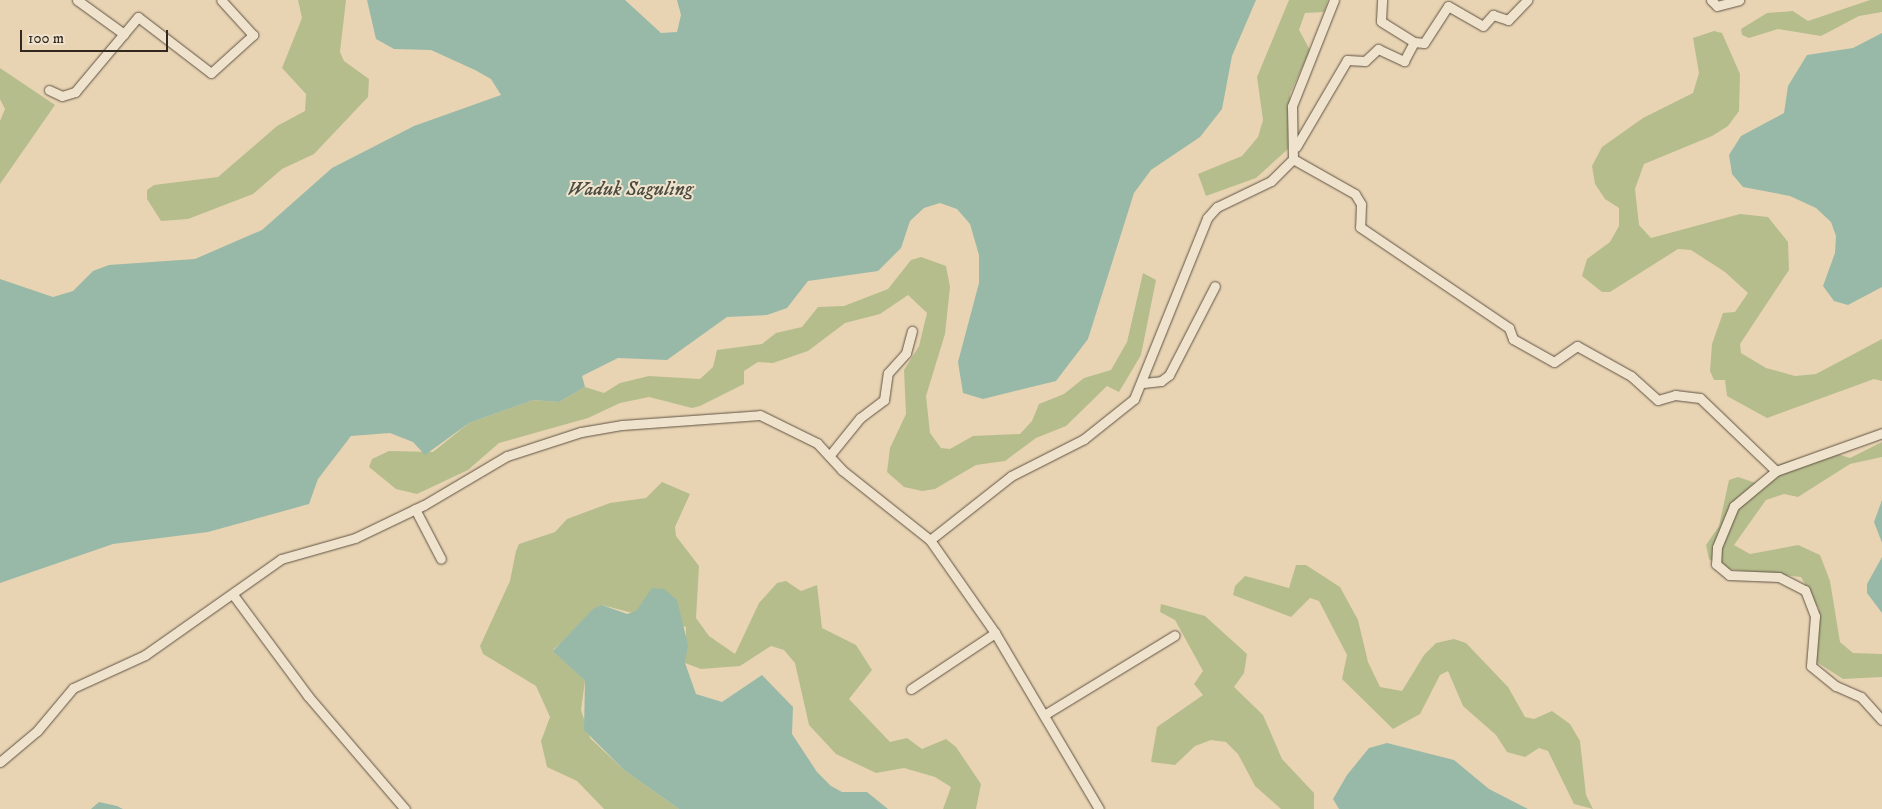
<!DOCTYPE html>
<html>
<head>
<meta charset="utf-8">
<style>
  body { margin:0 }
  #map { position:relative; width:1882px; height:809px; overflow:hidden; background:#e8d4b3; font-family:"IM FELL DW Pica",serif }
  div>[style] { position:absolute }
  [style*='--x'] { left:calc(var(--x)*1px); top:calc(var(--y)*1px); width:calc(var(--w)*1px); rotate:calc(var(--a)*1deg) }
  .green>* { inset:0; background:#b6bd8c }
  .water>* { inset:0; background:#98b9a7 }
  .roads { filter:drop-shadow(0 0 1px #605344) drop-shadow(0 0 1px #605344) }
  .street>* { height:9px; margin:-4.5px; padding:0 4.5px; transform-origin:4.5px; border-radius:4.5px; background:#f0e3ce }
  span { translate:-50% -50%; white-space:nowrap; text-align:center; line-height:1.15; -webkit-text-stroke:4px #f0e3ce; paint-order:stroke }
  .water-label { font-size:20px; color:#4c4c41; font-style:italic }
  .scale { position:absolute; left:20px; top:30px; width:148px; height:22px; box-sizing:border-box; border:2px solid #33281f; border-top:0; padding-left:6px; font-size:15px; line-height:18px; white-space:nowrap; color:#33281f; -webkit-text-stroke:4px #f0e3ce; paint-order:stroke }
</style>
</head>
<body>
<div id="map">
  <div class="green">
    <div style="clip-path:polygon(298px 0,346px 0,340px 52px,344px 61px,369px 79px,368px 97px,314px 154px,282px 169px,253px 194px,188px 219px,161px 221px,147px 199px,147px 190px,154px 185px,218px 177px,277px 126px,305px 111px,306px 94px,282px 68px,302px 18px)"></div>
    <div style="clip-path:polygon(1289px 0,1328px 0,1324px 12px,1305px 13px,1299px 30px,1310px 50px,1290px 94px,1289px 148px,1256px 178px,1206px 196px,1198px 174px,1242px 156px,1258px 137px,1263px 120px,1257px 77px)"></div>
    <div style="clip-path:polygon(1870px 0,1882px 0,1882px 12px,1859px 16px,1821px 36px,1778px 29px,1749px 38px,1742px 35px,1741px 29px,1767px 13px,1793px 11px,1808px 21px)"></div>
    <div style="clip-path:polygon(1714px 31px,1722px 33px,1740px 74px,1739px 111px,1728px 126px,1712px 136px,1644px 164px,1635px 189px,1639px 225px,1651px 238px,1740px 214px,1768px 217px,1788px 242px,1789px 270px,1740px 344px,1741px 353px,1766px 368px,1795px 376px,1816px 374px,1882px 339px,1882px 381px,1874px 379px,1767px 418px,1727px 396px,1725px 380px,1714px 380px,1710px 371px,1712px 344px,1723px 313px,1735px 312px,1748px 293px,1725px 272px,1691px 250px,1678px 249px,1610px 292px,1602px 292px,1582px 276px,1587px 259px,1610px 242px,1619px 226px,1619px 208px,1605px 199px,1595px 184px,1592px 166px,1602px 147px,1643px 118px,1693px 93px,1699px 73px,1693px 38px)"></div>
    <div style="clip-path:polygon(0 68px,55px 105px,0 184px,0 121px,5px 109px,0 99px)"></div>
    <div style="clip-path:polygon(921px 257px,946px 266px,950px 287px,945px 334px,926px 396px,930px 433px,941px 448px,950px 449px,973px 436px,1020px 434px,1032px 421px,1039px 404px,1064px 394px,1084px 378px,1111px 370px,1127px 342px,1143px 273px,1156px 280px,1141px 355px,1119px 392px,1107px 386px,1066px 426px,1036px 438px,1005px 461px,976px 465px,935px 489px,922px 491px,904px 487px,887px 472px,890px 448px,906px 414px,904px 370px,919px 346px,927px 313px,908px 295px,880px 314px,845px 323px,808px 351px,773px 363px,758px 362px,744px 371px,744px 384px,700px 406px,692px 408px,649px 397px,620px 403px,588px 418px,499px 443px,468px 470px,417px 494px,396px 489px,369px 467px,372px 459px,389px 451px,433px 452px,469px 423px,533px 400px,559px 402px,585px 387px,604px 393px,620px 383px,649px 376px,700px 379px,713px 367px,717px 350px,762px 344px,776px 333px,802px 327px,818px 307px,844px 306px,888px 289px,911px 260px)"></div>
    <div style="clip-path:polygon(1882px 442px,1882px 457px,1850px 464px,1798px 497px,1784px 494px,1766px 500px,1734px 545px,1750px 554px,1798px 545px,1820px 555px,1830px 581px,1840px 642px,1853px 653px,1882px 654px,1882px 677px,1843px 679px,1815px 661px,1819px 609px,1801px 577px,1727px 569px,1709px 559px,1706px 545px,1719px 526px,1729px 480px,1738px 477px,1762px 485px,1774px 478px,1780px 464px,1825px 450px,1850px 458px)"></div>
    <div style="clip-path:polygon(662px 482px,690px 494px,675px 527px,676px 536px,699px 566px,696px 618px,709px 636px,735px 654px,759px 603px,777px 583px,786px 581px,801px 591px,817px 585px,822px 628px,856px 645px,872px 670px,849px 699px,890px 742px,907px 738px,922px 749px,946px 739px,956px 747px,981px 784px,976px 809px,943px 809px,951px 787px,935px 777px,904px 768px,876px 773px,836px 754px,809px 725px,795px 663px,784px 650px,771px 646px,740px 666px,701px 669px,685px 663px,686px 627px,602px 605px,553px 650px,585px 681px,581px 710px,590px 738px,624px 770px,679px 809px,604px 809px,577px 781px,547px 767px,541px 741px,550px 717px,536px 686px,483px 654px,480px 646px,510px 581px,516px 551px,519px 544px,555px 532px,567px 519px,610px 503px,646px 498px)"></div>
    <div style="clip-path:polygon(1296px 565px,1306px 565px,1340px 587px,1358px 620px,1368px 662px,1380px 687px,1402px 691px,1424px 655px,1436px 643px,1454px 639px,1466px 643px,1508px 687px,1525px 717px,1534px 719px,1552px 711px,1570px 724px,1580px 741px,1586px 795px,1593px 809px,1574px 804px,1548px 751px,1539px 748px,1525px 757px,1507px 752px,1496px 735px,1463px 706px,1448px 671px,1440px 675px,1420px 714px,1393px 729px,1342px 679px,1347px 655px,1319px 601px,1310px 598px,1291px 617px,1233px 595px,1235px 586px,1245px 576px,1289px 588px)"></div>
    <div style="clip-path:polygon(1161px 604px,1205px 616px,1247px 654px,1244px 673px,1234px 687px,1263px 715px,1282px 759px,1314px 793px,1314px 809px,1281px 809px,1255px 786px,1238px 754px,1226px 742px,1211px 740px,1195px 746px,1175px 765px,1151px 762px,1157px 727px,1203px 695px,1194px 684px,1203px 671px,1175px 620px,1160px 612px)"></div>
  </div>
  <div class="water">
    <div style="clip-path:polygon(367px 0,625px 0,661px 33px,677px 32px,681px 15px,677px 0,1256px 0,1232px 56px,1222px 109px,1200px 137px,1151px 170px,1134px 193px,1088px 339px,1056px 381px,983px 399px,963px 393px,958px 362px,979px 283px,979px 255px,970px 224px,957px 209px,940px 203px,924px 208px,910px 221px,901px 248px,878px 271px,808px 281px,787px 308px,767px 315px,727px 317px,667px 360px,618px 358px,582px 376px,585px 387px,559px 402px,533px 400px,469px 423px,425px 455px,413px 442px,390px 433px,351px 436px,318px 479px,309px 504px,208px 532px,113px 544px,0 583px,0 279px,53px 297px,73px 291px,93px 271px,109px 265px,195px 259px,262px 230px,332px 168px,414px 126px,501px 95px,491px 79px,475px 70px,431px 50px,394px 49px,376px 39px)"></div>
    <div style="clip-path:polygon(1882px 33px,1882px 287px,1848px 305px,1834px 301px,1823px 286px,1835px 253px,1836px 236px,1831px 222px,1816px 208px,1790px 196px,1743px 187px,1732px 174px,1729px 155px,1741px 136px,1784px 113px,1788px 86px,1807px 55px,1853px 48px)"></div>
    <div style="clip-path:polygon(1882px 500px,1882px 543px,1874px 522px)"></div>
    <div style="clip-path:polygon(1882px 557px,1882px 613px,1867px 593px,1867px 584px)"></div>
    <div style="clip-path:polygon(652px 588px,664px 589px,677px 600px,688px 645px,685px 663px,696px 694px,722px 702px,762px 675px,793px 707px,792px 734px,817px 772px,831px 786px,842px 792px,867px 792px,888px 809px,679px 809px,624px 770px,584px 730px,585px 681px,553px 651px,593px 609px,602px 605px,627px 614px,636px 611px)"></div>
    <div style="clip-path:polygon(1387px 743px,1454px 760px,1489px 789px,1528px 809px,1339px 809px,1333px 799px,1347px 775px,1369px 748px)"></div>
    <div style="clip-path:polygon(99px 802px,117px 806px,123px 809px,91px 809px)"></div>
  </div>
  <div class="roads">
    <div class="street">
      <div style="--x:77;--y:0;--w:58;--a:35.9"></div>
      <div style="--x:1711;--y:0;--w:8;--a:45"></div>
      <div style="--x:1717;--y:6;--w:23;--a:-15"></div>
      <div style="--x:1414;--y:42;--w:10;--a:6"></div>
      <div style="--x:1424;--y:43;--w:44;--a:-57"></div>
      <div style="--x:1448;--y:6;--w:40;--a:29.7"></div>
      <div style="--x:1483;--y:26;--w:15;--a:-48"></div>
      <div style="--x:1493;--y:15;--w:16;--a:18"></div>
      <div style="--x:1508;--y:20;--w:28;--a:-46"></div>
      <div style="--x:49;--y:90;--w:14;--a:25"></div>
      <div style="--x:62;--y:96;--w:14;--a:-17"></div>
      <div style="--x:75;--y:92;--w:98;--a:-50"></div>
      <div style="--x:138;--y:17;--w:92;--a:37.5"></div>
      <div style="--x:211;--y:73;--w:57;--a:-42.1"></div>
      <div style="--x:253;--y:35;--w:47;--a:-132.4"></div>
      <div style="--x:1296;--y:147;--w:101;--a:-59.6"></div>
      <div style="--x:1347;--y:60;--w:18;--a:3"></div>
      <div style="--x:1365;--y:61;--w:18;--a:-43"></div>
      <div style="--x:1378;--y:49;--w:29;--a:25"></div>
      <div style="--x:1404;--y:61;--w:21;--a:-62"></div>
      <div style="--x:1414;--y:42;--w:39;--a:-148"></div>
      <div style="--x:1381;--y:21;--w:21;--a:-87"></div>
      <div style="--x:1293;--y:159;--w:71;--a:29.4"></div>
      <div style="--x:1355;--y:194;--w:12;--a:59"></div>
      <div style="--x:1361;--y:204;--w:23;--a:92"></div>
      <div style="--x:1360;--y:227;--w:180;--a:34.1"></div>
      <div style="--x:1509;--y:328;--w:12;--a:70"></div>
      <div style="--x:1513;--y:339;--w:47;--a:29.3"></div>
      <div style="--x:1554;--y:362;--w:28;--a:-35"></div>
      <div style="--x:1577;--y:346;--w:62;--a:29.1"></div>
      <div style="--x:1631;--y:376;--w:36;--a:42"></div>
      <div style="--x:1658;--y:400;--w:18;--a:-16"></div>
      <div style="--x:1675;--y:395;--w:25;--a:7"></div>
      <div style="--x:1700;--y:398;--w:105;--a:43.8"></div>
      <div style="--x:1776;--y:471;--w:113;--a:-19.7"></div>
      <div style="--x:1143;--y:383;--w:18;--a:-6"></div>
      <div style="--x:1161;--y:381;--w:10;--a:-37"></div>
      <div style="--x:1169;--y:375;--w:100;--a:-62.7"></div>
      <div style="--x:830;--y:455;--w:48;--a:-51"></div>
      <div style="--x:860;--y:418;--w:30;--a:-37"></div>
      <div style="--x:884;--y:400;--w:27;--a:-82"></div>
      <div style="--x:888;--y:373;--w:27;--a:-48"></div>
      <div style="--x:906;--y:353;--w:23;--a:-75"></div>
      <div style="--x:1776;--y:471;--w:55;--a:140.2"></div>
      <div style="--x:1734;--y:506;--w:44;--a:112.5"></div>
      <div style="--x:1717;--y:547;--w:17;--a:93"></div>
      <div style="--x:1716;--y:564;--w:17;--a:40"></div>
      <div style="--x:1729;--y:575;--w:50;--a:2.3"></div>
      <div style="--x:1779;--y:577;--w:29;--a:27"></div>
      <div style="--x:1805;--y:590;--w:28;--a:69"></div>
      <div style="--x:1815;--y:616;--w:50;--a:94.6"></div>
      <div style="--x:1811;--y:666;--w:32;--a:39"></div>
      <div style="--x:1836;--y:686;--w:27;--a:24"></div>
      <div style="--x:1861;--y:697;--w:31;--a:48"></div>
      <div style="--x:415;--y:509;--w:56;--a:62.5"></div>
      <div style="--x:930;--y:540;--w:103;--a:-38.3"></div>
      <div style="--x:1011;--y:476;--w:82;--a:-26.9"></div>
      <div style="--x:1084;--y:439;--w:64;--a:-38.7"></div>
      <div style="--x:1134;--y:399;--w:195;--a:-68"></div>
      <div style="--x:1207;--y:218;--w:15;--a:-48"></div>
      <div style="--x:1217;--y:207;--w:60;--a:-25.7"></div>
      <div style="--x:1271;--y:181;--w:31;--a:-45"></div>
      <div style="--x:1293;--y:159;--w:53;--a:-91.1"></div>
      <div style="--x:1292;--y:106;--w:114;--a:-68.4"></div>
      <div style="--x:234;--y:596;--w:124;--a:53.5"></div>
      <div style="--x:308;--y:696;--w:149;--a:49.4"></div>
      <div style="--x:911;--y:689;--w:101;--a:-33.7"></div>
      <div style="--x:1044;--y:715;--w:153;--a:-31.4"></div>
      <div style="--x:0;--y:762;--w:48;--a:-40"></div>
      <div style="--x:37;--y:731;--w:56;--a:-50.1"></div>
      <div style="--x:73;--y:688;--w:79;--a:-24.6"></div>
      <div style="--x:145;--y:655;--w:166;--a:-35.2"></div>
      <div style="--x:281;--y:559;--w:77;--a:-15.8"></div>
      <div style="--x:355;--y:538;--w:76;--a:-25.6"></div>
      <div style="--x:424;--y:505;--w:96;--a:-30.6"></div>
      <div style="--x:507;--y:456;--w:78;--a:-18"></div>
      <div style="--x:581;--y:432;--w:42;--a:-9.7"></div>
      <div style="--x:622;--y:425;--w:138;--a:-4.1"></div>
      <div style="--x:760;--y:415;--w:64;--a:26.2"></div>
      <div style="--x:817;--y:443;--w:37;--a:47"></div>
      <div style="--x:842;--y:470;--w:112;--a:38.5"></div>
      <div style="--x:930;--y:540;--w:113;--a:55"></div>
      <div style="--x:995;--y:633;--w:204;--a:59.4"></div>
    </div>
  </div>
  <div class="water-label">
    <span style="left:630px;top:189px">Waduk Saguling</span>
  </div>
  <div class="scale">100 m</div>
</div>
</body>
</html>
